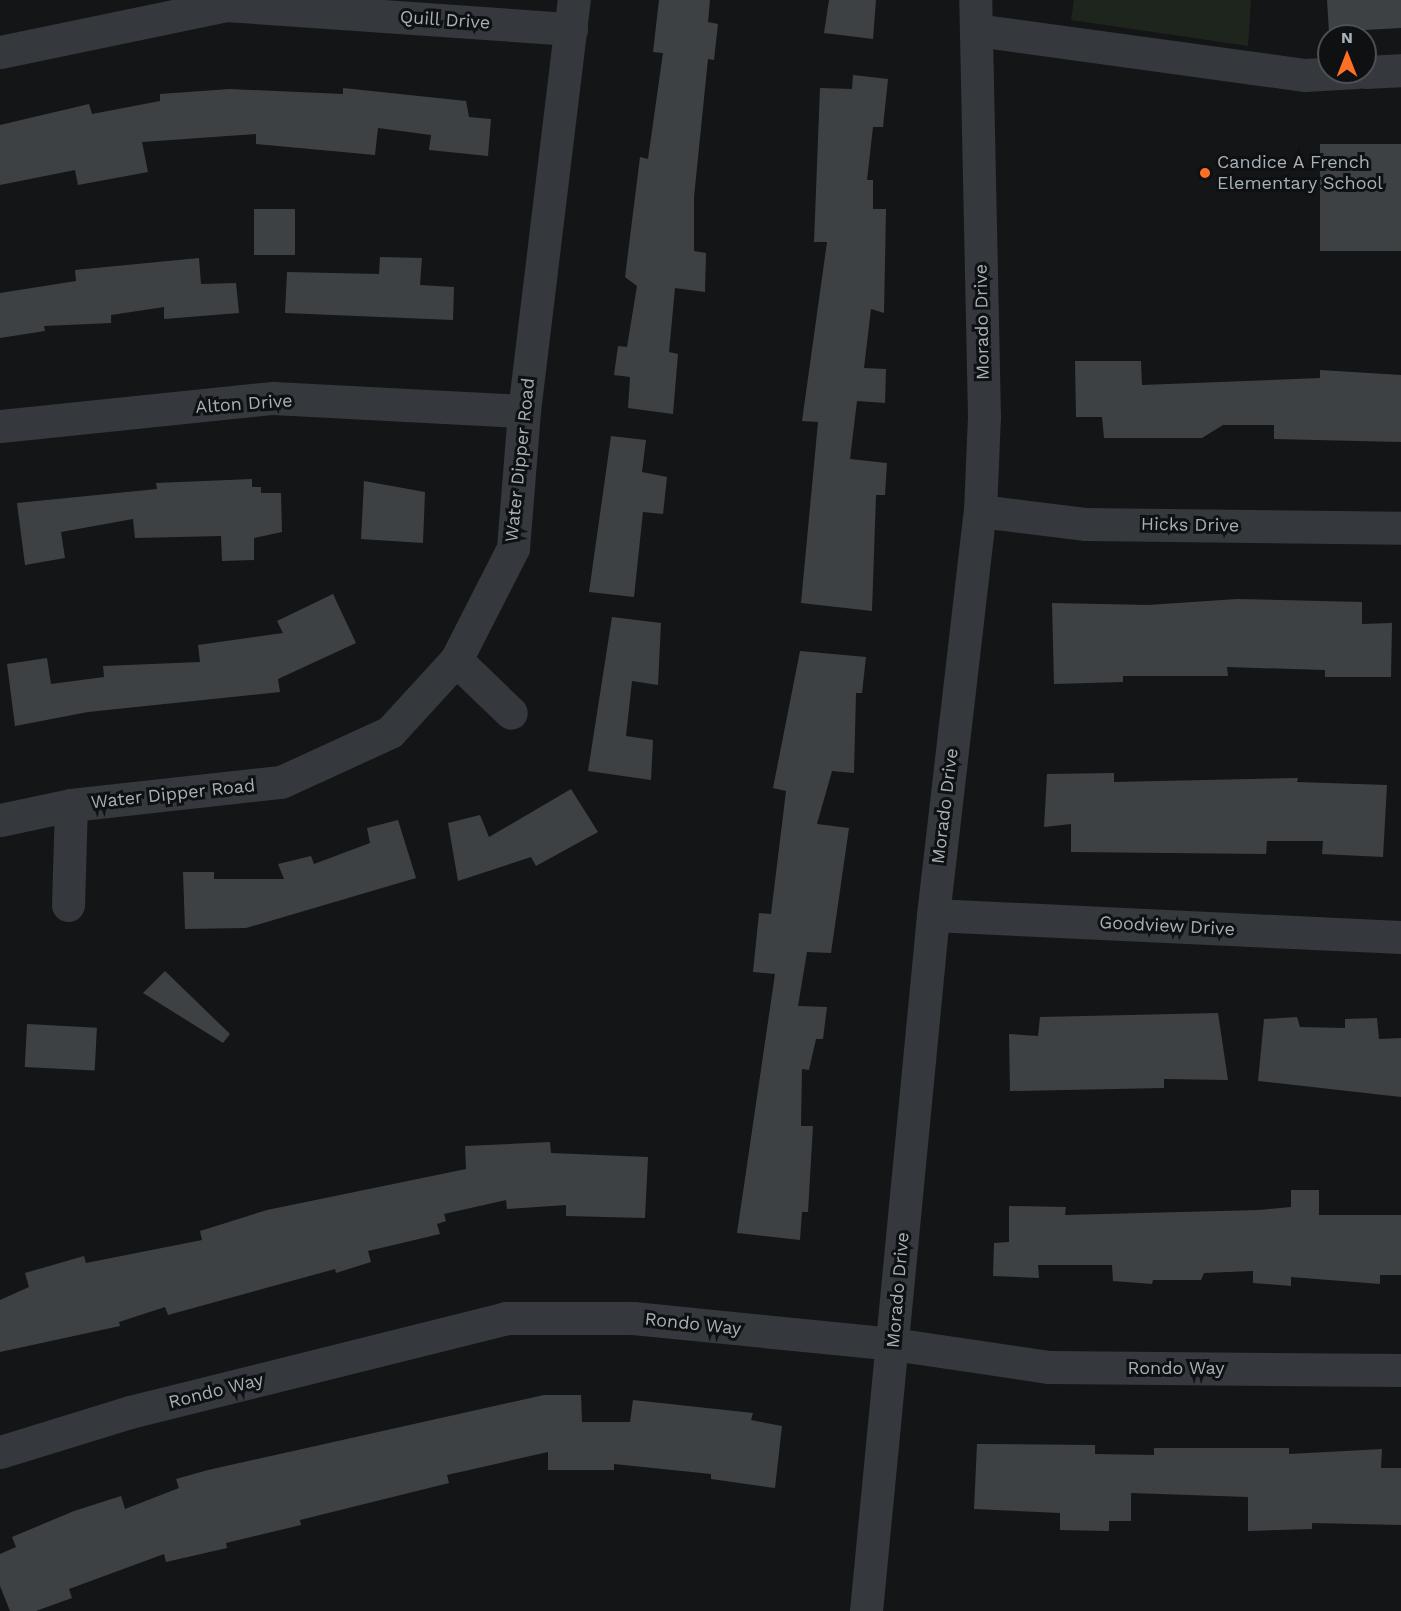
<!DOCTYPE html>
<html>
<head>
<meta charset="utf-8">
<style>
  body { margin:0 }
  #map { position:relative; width:1401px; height:1611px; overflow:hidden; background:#141517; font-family:"Work Sans",sans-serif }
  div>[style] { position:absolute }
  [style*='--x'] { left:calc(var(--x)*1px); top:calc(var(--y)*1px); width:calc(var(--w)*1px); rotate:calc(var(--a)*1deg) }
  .green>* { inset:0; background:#1d251c }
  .building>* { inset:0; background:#3e4144; transform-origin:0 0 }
  .minor>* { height:33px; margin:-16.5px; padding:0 16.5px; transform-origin:16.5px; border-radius:16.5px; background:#35383c }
  .dots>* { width:16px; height:16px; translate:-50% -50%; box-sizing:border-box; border:3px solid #0f1012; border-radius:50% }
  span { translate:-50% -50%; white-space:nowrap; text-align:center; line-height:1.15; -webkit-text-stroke:6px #0f1012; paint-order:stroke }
  .street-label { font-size:18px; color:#a5b1b8 }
  .poi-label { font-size:18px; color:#a5b1b8 }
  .left { translate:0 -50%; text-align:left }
  .north { position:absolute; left:1317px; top:24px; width:60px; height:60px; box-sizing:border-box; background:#0f1012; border:2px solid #4b5054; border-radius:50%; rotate:0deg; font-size:16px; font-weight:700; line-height:24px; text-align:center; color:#a5b1b8 }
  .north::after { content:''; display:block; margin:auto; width:21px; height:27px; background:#ff7024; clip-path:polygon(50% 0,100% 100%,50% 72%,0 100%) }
</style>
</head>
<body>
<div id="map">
  <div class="green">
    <div style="clip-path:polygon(1074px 0,1251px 0,1248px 46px,1071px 20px)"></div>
  </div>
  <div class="building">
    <div style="clip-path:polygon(659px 0,710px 0,708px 22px,718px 24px,714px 60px,708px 59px,694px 197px,694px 251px,706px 253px,705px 292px,675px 288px,669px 352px,678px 354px,673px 414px,628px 408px,630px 377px,614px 375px,618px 346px,627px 347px,637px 286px,625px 277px,640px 157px,648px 159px,663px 53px,653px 52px)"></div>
    <div style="clip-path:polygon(829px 0,876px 0,873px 39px,824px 33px)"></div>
    <div style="clip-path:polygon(1327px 0,1401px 0,1401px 28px,1329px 32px)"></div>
    <div style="clip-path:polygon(853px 75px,888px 79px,883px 127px,873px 127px,867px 180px,873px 180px,873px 209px,886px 209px,884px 313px,871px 309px,864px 368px,886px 369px,885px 403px,857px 401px,850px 459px,887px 463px,885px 495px,876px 495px,872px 611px,801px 603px,818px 422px,802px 421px,827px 242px,814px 242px,820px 88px,852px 89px)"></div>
    <div style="clip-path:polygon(343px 88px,466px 101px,469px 117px,491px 119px,488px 156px,429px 150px,431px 135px,378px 128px,375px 155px,256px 144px,256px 134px,142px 142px,148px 172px,78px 185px,75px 170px,0 185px,0 125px,89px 104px,92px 114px,160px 101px,160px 94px,230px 89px,343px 94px)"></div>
    <div style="left:1401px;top:144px;width:107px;height:81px;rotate:90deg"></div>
    <div style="left:254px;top:209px;width:41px;height:46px"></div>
    <div style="clip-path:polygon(380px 257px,422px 258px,420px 285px,454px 287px,453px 320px,285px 313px,287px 272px,379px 274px)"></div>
    <div style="clip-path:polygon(199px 258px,201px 284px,236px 283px,239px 313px,164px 319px,164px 307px,111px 315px,111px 323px,44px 326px,45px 331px,0 338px,0 293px,76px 281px,75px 270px)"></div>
    <div style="clip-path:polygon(1075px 361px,1141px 361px,1142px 385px,1320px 378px,1320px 370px,1401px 375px,1401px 442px,1274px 439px,1274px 425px,1223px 425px,1202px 438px,1104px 438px,1102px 417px,1076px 417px)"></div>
    <div style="clip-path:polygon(611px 436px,646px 440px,642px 472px,667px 477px,663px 514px,643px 512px,634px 597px,589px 592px)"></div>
    <div style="clip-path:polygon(252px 479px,252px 487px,261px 487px,261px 493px,281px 493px,282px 532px,254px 538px,254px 560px,222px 561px,221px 536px,135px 538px,133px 519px,61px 532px,65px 558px,25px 565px,17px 503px,157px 489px,156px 483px)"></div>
    <div style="clip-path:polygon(364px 481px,425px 492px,423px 543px,361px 539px)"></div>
    <div style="clip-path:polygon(333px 594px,356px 643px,278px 679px,280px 692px,88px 712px,15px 726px,7px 664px,47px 658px,51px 684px,104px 677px,103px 666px,200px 662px,198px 645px,283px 633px,277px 621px)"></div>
    <div style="clip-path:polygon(1237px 599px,1362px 602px,1362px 624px,1392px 623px,1391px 677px,1325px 677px,1325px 670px,1227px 667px,1228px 676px,1123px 676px,1123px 682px,1054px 684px,1052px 603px,1148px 605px)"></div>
    <div style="clip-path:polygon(612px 617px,661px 623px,658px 685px,632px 681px,626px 736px,653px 740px,651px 780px,588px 771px)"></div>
    <div style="clip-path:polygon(800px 651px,866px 657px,862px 693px,856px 693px,854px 773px,832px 771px,817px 824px,849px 828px,831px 953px,807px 952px,798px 1006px,827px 1007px,823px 1039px,816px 1039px,809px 1070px,802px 1069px,801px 1126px,813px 1126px,808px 1212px,802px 1212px,800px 1240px,737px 1233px,775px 974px,753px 972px,759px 913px,771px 914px,786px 791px,773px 788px)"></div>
    <div style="clip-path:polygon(1114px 773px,1114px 782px,1298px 778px,1297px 782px,1387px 785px,1383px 857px,1322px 854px,1323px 841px,1267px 841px,1266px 854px,1071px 852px,1071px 824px,1044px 827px,1047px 774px)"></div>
    <div style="clip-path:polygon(571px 789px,598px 832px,536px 866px,531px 857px,458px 881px,448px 823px,480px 815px,489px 837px)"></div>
    <div style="clip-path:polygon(398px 820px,416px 878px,246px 928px,185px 929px,183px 872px,214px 872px,214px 879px,284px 879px,278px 864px,311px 856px,314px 864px,370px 843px,367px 828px)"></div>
    <div style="clip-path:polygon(165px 971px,230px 1034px,223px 1043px,143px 993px)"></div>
    <div style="clip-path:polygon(1218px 1013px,1228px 1080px,1164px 1079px,1164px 1088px,1010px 1091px,1009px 1034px,1038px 1036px,1040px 1017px)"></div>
    <div style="clip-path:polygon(1297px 1017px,1300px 1027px,1345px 1028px,1345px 1019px,1377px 1018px,1379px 1039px,1401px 1038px,1401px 1097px,1258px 1081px,1264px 1019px)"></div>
    <div style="left:27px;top:1024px;width:70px;height:43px;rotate:3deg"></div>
    <div style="clip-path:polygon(550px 1142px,551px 1153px,648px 1157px,645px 1218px,566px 1216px,566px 1205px,507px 1209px,506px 1200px,444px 1214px,446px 1221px,437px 1224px,440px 1234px,368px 1251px,371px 1262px,336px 1273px,335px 1269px,168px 1315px,165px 1307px,119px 1322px,120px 1326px,0 1352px,0 1300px,29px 1287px,25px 1273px,84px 1256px,86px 1263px,202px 1240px,200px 1231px,267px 1210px,466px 1169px,465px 1146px)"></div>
    <div style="clip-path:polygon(1291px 1190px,1319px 1190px,1319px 1215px,1401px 1215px,1401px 1275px,1380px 1275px,1380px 1284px,1291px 1277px,1291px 1286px,1253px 1283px,1253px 1271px,1204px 1273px,1201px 1280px,1153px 1280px,1152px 1284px,1113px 1281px,1112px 1265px,1038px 1265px,1039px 1278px,993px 1276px,994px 1243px,1009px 1242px,1009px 1206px,1066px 1207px,1065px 1215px,1259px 1210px,1291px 1207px)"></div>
    <div style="clip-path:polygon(544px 1395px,581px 1395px,582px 1422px,630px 1422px,633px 1400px,753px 1413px,751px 1420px,782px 1426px,775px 1488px,711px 1479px,711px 1474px,614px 1464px,614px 1470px,548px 1470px,548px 1452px,447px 1475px,449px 1483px,300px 1520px,301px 1525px,226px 1543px,227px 1548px,166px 1562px,164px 1554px,69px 1589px,72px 1598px,36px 1611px,10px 1611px,0 1586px,0 1554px,16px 1547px,12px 1537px,74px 1511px,121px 1496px,125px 1509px,179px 1488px,176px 1479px,208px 1470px)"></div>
    <div style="clip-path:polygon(977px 1444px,1095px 1445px,1095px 1454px,1154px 1455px,1154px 1448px,1289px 1448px,1289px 1454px,1382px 1449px,1381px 1468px,1401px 1468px,1401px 1525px,1312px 1523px,1312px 1529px,1248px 1531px,1248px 1497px,1131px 1493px,1131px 1521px,1109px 1521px,1109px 1531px,1060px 1530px,1060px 1513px,974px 1509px)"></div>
  </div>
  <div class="minor">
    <div style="--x:976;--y:30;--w:332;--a:7.8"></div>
    <div style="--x:1305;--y:75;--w:52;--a:-3.3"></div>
    <div style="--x:0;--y:52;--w:231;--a:-11.7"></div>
    <div style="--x:226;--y:5;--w:346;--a:4"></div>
    <div style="--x:1365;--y:72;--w:36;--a:-3"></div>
    <div style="--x:0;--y:426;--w:274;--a:-5.9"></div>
    <div style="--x:273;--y:398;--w:251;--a:3"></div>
    <div style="--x:980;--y:511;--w:107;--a:7"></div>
    <div style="--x:1086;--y:524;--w:315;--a:0.7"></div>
    <div style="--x:456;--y:660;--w:76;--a:43.9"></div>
    <div style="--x:0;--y:820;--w:73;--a:-11.9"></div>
    <div style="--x:71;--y:805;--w:211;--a:-6.3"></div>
    <div style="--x:281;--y:782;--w:120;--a:-24.6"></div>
    <div style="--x:390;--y:732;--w:98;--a:-47.5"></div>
    <div style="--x:456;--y:660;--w:126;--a:-63"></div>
    <div style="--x:513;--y:548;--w:137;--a:-85.4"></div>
    <div style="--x:524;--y:411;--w:414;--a:-83.1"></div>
    <div style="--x:68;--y:905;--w:100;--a:-88.3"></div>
    <div style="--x:933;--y:915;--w:469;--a:2.7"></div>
    <div style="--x:0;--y:1452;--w:136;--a:-17.1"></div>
    <div style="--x:130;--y:1412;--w:388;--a:-14"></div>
    <div style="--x:506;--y:1318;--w:127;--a:0"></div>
    <div style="--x:633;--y:1318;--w:261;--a:5.7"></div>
    <div style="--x:893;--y:1344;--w:158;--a:8.4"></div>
    <div style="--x:1049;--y:1367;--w:352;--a:0.5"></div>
    <div style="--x:866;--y:1611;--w:699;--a:-84.5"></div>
    <div style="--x:933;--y:915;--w:407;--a:-83.4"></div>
    <div style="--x:980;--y:511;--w:94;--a:-87.6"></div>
    <div style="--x:984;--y:417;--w:417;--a:-91.2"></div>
  </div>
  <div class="dots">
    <div style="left:1205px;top:173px;background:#ff7024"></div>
  </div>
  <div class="street-label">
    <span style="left:445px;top:20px;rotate:4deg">Quill Drive</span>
    <span style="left:982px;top:322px;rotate:-91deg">Morado Drive</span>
    <span style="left:244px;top:404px;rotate:-4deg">Alton Drive</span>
    <span style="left:520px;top:460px;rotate:-84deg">Water Dipper Road</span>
    <span style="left:1190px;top:525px;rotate:1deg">Hicks Drive</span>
    <span style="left:173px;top:794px;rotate:-6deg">Water Dipper Road</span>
    <span style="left:945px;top:806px;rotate:-83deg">Morado Drive</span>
    <span style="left:1167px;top:926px;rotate:3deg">Goodview Drive</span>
    <span style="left:898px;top:1290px;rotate:-85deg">Morado Drive</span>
    <span style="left:693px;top:1324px;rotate:6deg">Rondo Way</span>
    <span style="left:1176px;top:1368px">Rondo Way</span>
    <span style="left:216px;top:1391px;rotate:-14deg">Rondo Way</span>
  </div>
  <div class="poi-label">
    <span class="left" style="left:1217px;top:173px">Candice A French<br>Elementary School</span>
  </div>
  <div class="north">N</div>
</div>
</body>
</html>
